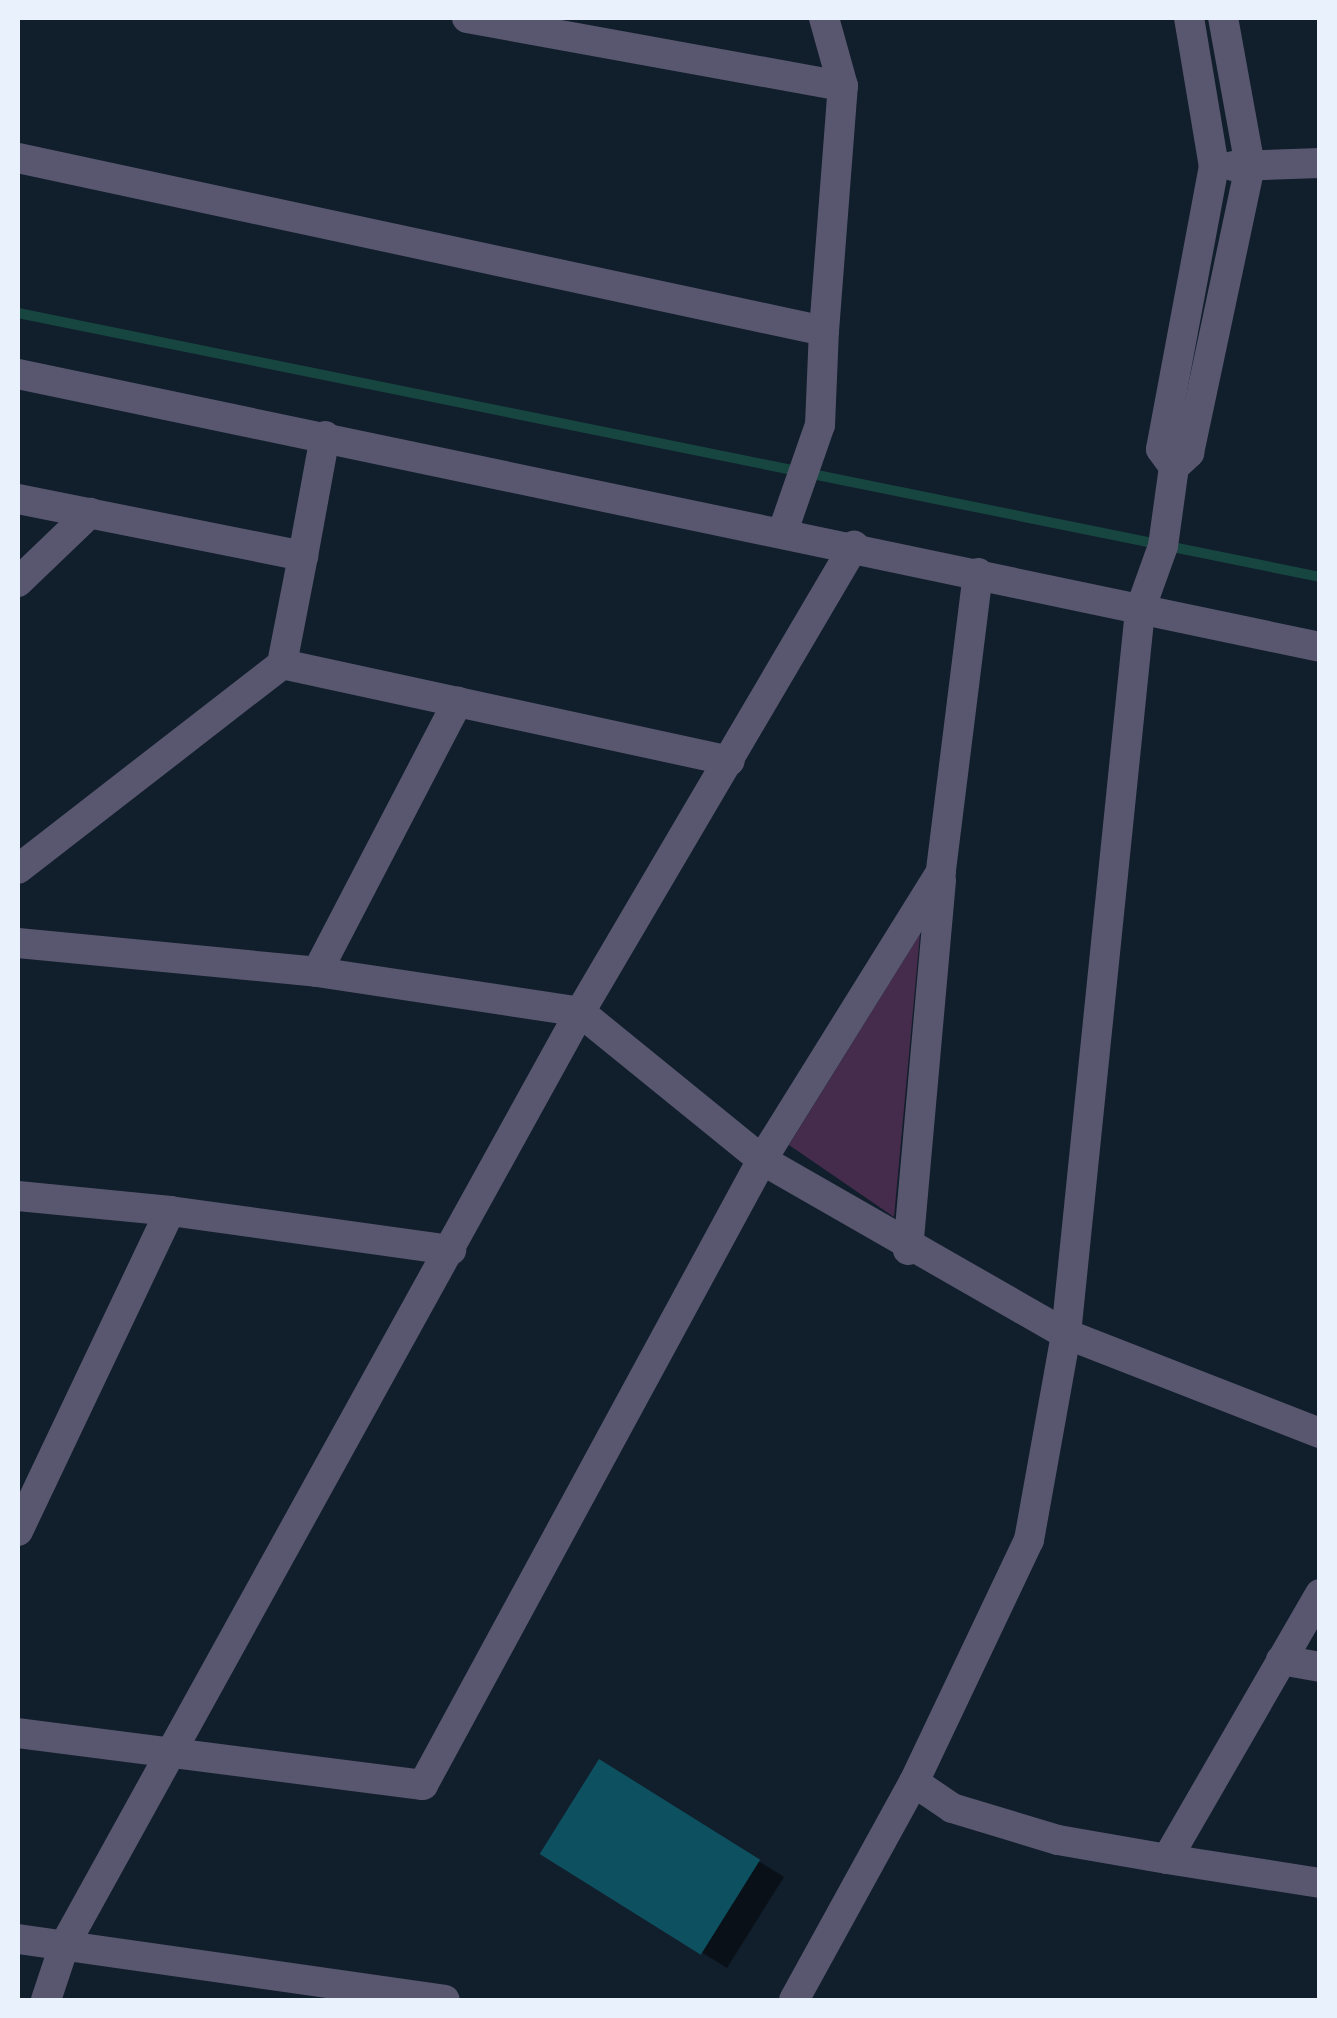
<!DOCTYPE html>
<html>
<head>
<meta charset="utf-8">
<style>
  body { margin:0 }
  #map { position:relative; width:1337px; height:2018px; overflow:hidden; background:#111e2c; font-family:Manrope,sans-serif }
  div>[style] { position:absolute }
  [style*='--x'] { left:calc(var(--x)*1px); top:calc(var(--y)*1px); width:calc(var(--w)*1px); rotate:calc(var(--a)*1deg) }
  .green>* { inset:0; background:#462c4c }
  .shadow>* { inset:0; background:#0007 }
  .stream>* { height:10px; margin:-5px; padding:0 5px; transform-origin:5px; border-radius:5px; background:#174540 }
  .building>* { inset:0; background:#0d5161; transform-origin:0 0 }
  .minor>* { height:30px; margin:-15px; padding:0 15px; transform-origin:15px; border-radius:15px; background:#58576f }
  span { translate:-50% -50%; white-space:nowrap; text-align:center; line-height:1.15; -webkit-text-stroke:8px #111e2c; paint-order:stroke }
  .frame { position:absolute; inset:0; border:20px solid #e9f2fc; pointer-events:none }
</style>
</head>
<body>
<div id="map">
  <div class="green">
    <div style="clip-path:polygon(920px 934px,894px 1217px,789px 1145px)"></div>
  </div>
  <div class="shadow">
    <div style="clip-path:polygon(625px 1777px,784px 1877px,727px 1968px,542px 1853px)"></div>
  </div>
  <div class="stream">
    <div style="--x:18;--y:313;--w:1328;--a:11.46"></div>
  </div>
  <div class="building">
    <div style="left:599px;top:1759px;width:190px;height:112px;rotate:32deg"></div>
  </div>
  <div class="minor">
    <div style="--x:467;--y:18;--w:382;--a:10.3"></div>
    <div style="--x:18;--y:158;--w:824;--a:12.11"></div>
    <div style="--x:824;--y:331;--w:246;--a:-85.6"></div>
    <div style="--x:843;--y:86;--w:71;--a:-105.6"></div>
    <div style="--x:1233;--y:166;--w:87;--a:-2"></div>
    <div style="--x:18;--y:374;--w:1330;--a:11.84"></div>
    <div style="--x:1174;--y:467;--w:22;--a:-126"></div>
    <div style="--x:1161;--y:449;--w:287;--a:-79.4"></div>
    <div style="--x:1214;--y:167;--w:151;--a:-99.5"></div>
    <div style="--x:18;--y:499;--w:291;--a:11.3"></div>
    <div style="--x:303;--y:556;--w:110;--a:101"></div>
    <div style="--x:783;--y:531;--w:112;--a:-70.8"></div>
    <div style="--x:820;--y:425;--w:94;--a:-87.6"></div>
    <div style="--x:303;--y:556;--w:122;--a:-79.6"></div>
    <div style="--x:978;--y:573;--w:301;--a:97.1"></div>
    <div style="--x:941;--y:872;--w:339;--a:121.9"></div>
    <div style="--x:762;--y:1160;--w:350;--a:29.8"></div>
    <div style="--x:1066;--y:1334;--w:273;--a:21.3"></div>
    <div style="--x:18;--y:582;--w:100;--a:-43.8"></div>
    <div style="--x:18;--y:869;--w:334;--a:-37.8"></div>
    <div style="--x:282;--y:664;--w:458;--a:12.2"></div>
    <div style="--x:18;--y:943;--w:300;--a:5.5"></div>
    <div style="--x:317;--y:972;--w:266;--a:8.6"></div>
    <div style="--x:580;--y:1012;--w:235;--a:39.1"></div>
    <div style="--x:762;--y:1160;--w:711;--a:118.48"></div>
    <div style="--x:423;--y:1785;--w:408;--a:-172.7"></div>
    <div style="--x:317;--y:972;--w:305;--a:-62.5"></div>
    <div style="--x:18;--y:1196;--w:153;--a:5.6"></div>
    <div style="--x:170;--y:1211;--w:354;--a:115.4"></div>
    <div style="--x:170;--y:1211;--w:284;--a:7.9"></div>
    <div style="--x:908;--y:1250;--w:371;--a:-84.9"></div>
    <div style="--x:1320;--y:1594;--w:306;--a:120"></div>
    <div style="--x:1167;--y:1859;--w:155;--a:8.9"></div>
    <div style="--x:1281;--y:1660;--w:40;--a:10"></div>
    <div style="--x:914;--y:1782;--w:46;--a:34.4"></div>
    <div style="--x:952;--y:1808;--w:111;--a:16.8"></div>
    <div style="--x:1058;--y:1840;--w:111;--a:9.9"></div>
    <div style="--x:18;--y:1939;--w:431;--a:8.1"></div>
    <div style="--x:46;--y:2000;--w:57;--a:-71.6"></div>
    <div style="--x:64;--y:1946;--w:1067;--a:-61.08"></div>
    <div style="--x:580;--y:1012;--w:541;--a:-59.55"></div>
    <div style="--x:794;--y:2000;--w:249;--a:-61.2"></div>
    <div style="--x:914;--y:1782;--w:268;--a:-64.6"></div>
    <div style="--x:1029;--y:1540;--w:209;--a:-79.8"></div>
    <div style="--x:1066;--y:1334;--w:728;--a:-84.16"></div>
    <div style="--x:1140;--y:610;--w:68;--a:-70.2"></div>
    <div style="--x:1163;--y:546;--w:80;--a:-82.1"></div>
    <div style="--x:1174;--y:467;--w:21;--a:-43"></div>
    <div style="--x:1189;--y:453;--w:293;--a:-78"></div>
    <div style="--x:1250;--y:166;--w:150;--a:-100.3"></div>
  </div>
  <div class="frame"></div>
</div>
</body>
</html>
